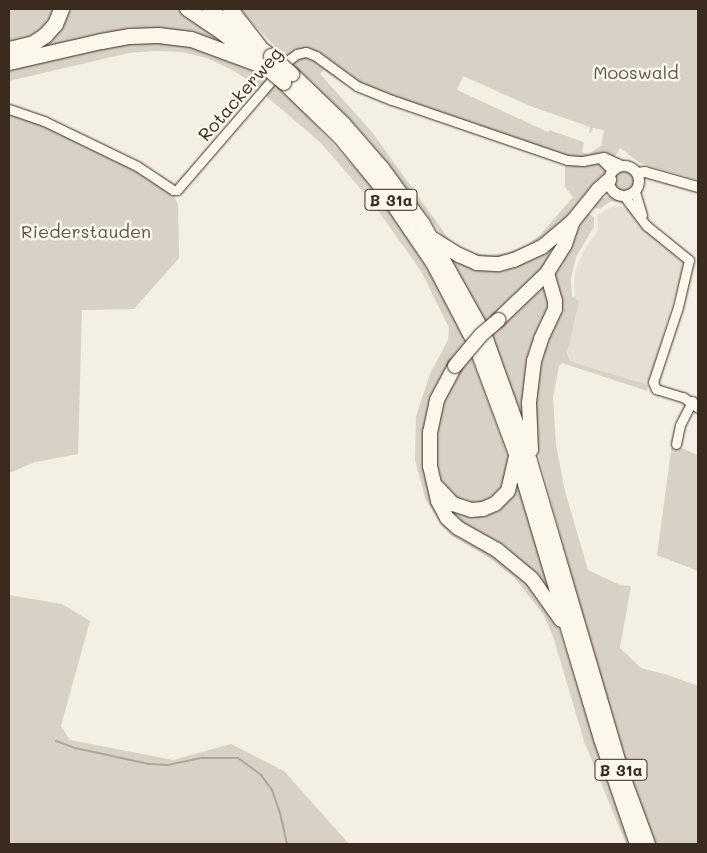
<!DOCTYPE html>
<html>
<head>
<meta charset="utf-8">
<style>
  body { margin:0 }
  #map { position:relative; width:707px; height:853px; overflow:hidden; background:#f3efe4; font-family:Mali,sans-serif }
  div>[style] { position:absolute }
  [style*='--x'] { left:calc(var(--x)*1px); top:calc(var(--y)*1px); width:calc(var(--w)*1px); rotate:calc(var(--a)*1deg) }
  .built>* { inset:0; background:#e5dfd4 }
  .green>* { inset:0; background:#d8d1c6 }
  .round { border-radius:50% }
  .stream>* { height:2px; margin:-1px; padding:0 1px; transform-origin:1px; border-radius:1px; background:#afa69a }
  .roads { filter:drop-shadow(0 0 1px #3b2a1e) drop-shadow(0 0 1px #3b2a1e) }
  .minor>* { height:9px; margin:-4.5px; padding:0 4.5px; transform-origin:4.5px; border-radius:4.5px; background:#fbf7ec }
  .tertiary>* { height:10px; margin:-5px; padding:0 5px; transform-origin:5px; border-radius:5px; background:#fbf7ec }
  .tertiary>.ring { margin:-5px; padding:0; box-sizing:content-box; background:none; border:10px solid #fbf7ec; border-radius:50% }
  .trunk>* { height:14px; margin:-7px; padding:0 7px; transform-origin:7px; border-radius:7px; background:#fbf7ec }
  .motorway>* { height:15px; margin:-7.5px; padding:0 7.5px; transform-origin:7.5px; border-radius:7.5px; background:#fbf7ec }
  .bridges { filter:drop-shadow(0 0 1px #3b2a1e) drop-shadow(0 0 1px #3b2a1e) }
  .trunk-bridge>* { height:14px; margin:-7px; padding:0 7px; transform-origin:7px; border-radius:7px; background:#fbf7ec }
  span { translate:-50% -50%; white-space:nowrap; text-align:center; line-height:1.15; -webkit-text-stroke:5px #fbf7ec; paint-order:stroke }
  .shield-label span { padding:1px 4px; background:#fbf7ec; border:1px solid; border-radius:4px; -webkit-text-stroke-width:0 }
  .shield-label { font-size:16px; color:#3b2a1e; font-weight:700 }
  .park-label { font-size:18px; color:#625448 }
  .street-label { font-size:18px; color:#3b2a1e }
  .frame { position:absolute; inset:0; border:10px solid #3b2a1e; pointer-events:none }
</style>
</head>
<body>
<div id="map">
  <div class="built">
    <div style="clip-path:polygon(613px 206px,629px 208px,639px 224px,682px 258px,684px 265px,648px 385px,570px 361px,567px 353px,579px 302px,575px 297px,574px 286px,575px 272px,584px 250px,598px 230px,597px 215px)"></div>
  </div>
  <div class="green">
    <div style="clip-path:polygon(9px 9px,56px 9px,42px 32px,9px 46px)"></div>
    <div style="clip-path:polygon(65px 9px,177px 9px,231px 47px,195px 35px,17px 53px)"></div>
    <div style="clip-path:polygon(evenodd,240px 9px,698px 9px,698px 180px,640px 163px,620px 148px,608px 167px,608px 174px,599px 186px,584px 195px,557px 229px,513px 258px,477px 259px,446px 241px,379px 152px,356px 126px,256px 27px,240px 9px,324px 70px,341px 82px,362px 92px,565px 164px,565px 187px,573px 197px,541px 234px,527px 245px,507px 253px,488px 255px,468px 252px,451px 242px,372px 132px,320px 74px,324px 70px,240px 9px,463px 76px,530px 106px,590px 127px,589px 132px,591px 133px,593px 128px,604px 130px,601px 146px,588px 154px,582px 152px,584px 142px,549px 130px,548px 132px,457px 90px,463px 76px)"></div>
    <div style="clip-path:polygon(179px 39px,250px 68px,297px 105px,367px 181px,405px 233px,431px 275px,466px 343px,434px 397px,437px 506px,518px 569px,554px 616px,560px 631px,593px 738px,632px 844px,626px 844px,584px 741px,553px 636px,543px 614px,514px 577px,488px 557px,452px 536px,442px 526px,425px 498px,415px 460px,416px 416px,430px 374px,448px 340px,449px 328px,421px 271px,372px 202px,320px 142px,260px 91px,259px 87px,234px 71px,207px 58px,182px 52px,154px 51px,129px 53px,9px 81px,9px 66px,104px 43px)"></div>
    <div style="clip-path:polygon(9px 114px,39px 124px,135px 169px,174px 195px,178px 205px,179px 253px,179px 258px,134px 309px,82px 310px,78px 454px,35px 462px,9px 473px)"></div>
    <div class="round" style="left:614px;top:169px;width:22px;height:22px"></div>
    <div style="clip-path:polygon(608px 196px,623px 200px,626px 204px,611px 201px,600px 209px,592px 207px,601px 199px)"></div>
    <div style="clip-path:polygon(588px 212px,594px 218px,594px 227px,576px 257px,571px 279px,572px 297px,575px 297px,579px 302px,567px 353px,570px 361px,648px 385px,647px 391px,562px 363px,559px 366px,553px 397px,556px 445px,565px 491px,588px 570px,620px 585px,631px 586px,620px 648px,641px 668px,668px 675px,698px 686px,698px 844px,652px 844px,629px 779px,576px 604px,574px 586px,537px 449px,532px 391px,555px 273px)"></div>
    <div style="clip-path:polygon(554px 240px,559px 246px,535px 281px,486px 324px,447px 251px,477px 266px)"></div>
    <div style="clip-path:polygon(545px 281px,552px 302px,545px 323px,528px 435px,490px 334px)"></div>
    <div style="clip-path:polygon(470px 354px,508px 456px,510px 471px,498px 496px,474px 506px,452px 499px,436px 477px,433px 438px,443px 395px)"></div>
    <div style="clip-path:polygon(672px 444px,698px 455px,698px 571px,657px 555px)"></div>
    <div style="clip-path:polygon(516px 469px,556px 607px,455px 521px,441px 499px,486px 510px)"></div>
    <div style="clip-path:polygon(9px 595px,62px 604px,90px 621px,61px 726px,70px 740px,173px 760px,231px 744px,284px 771px,349px 844px,9px 844px)"></div>
  </div>
  <div class="stream">
    <div style="--x:56;--y:741;--w:20;--a:20"></div>
    <div style="--x:75;--y:748;--w:76;--a:12.2"></div>
    <div style="--x:149;--y:764;--w:19;--a:3"></div>
    <div style="--x:168;--y:765;--w:35;--a:-12"></div>
    <div style="--x:202;--y:758;--w:36;--a:0"></div>
    <div style="--x:238;--y:758;--w:29;--a:36"></div>
    <div style="--x:261;--y:775;--w:19;--a:54"></div>
    <div style="--x:272;--y:790;--w:24;--a:71"></div>
    <div style="--x:280;--y:813;--w:32;--a:77"></div>
  </div>
  <div class="roads">
    <div class="minor">
      <div style="--x:9;--y:109;--w:37;--a:19"></div>
      <div style="--x:44;--y:121;--w:103;--a:25.8"></div>
      <div style="--x:137;--y:166;--w:43;--a:33.7"></div>
      <div style="--x:173;--y:190;--w:4;--a:0"></div>
      <div style="--x:177;--y:190;--w:173;--a:-49.2"></div>
      <div style="--x:290;--y:59;--w:9;--a:-36"></div>
      <div style="--x:297;--y:54;--w:9;--a:-13"></div>
      <div style="--x:306;--y:52;--w:11;--a:22"></div>
      <div style="--x:316;--y:56;--w:51;--a:36.2"></div>
      <div style="--x:357;--y:86;--w:38;--a:22"></div>
      <div style="--x:392;--y:100;--w:185;--a:18.9"></div>
      <div style="--x:567;--y:160;--w:16;--a:4"></div>
      <div style="--x:583;--y:161;--w:21;--a:-11"></div>
      <div style="--x:604;--y:157;--w:21;--a:25"></div>
      <div style="--x:600;--y:158;--w:18;--a:45"></div>
      <div style="--x:635;--y:192;--w:24;--a:73"></div>
      <div style="--x:624;--y:196;--w:38;--a:53"></div>
      <div style="--x:647;--y:226;--w:54;--a:39"></div>
      <div style="--x:689;--y:260;--w:48;--a:103.2"></div>
      <div style="--x:678;--y:307;--w:79;--a:108.4"></div>
      <div style="--x:653;--y:382;--w:8;--a:67"></div>
      <div style="--x:656;--y:389;--w:28;--a:17"></div>
      <div style="--x:683;--y:397;--w:19;--a:36"></div>
      <div style="--x:676;--y:444;--w:19;--a:-78"></div>
      <div style="--x:680;--y:425;--w:27;--a:-63"></div>
    </div>
    <div class="tertiary">
      <div class="ring" style="left:609px;top:166px;width:20px;height:20px"></div>
      <div style="--x:637;--y:173;--w:8;--a:-7"></div>
      <div style="--x:645;--y:172;--w:55;--a:15.8"></div>
    </div>
    <div class="trunk">
      <div style="--x:187;--y:9;--w:36;--a:34"></div>
      <div style="--x:217;--y:29;--w:56;--a:37.7"></div>
      <div style="--x:209;--y:9;--w:78;--a:37.2"></div>
      <div style="--x:292;--y:74;--w:71;--a:43.9"></div>
      <div style="--x:343;--y:123;--w:60;--a:49.1"></div>
      <div style="--x:382;--y:168;--w:69;--a:53.8"></div>
      <div style="--x:423;--y:224;--w:117;--a:60.8"></div>
      <div style="--x:284;--y:83;--w:78;--a:44"></div>
      <div style="--x:340;--y:137;--w:66;--a:50.5"></div>
      <div style="--x:382;--y:188;--w:91;--a:55.8"></div>
      <div style="--x:433;--y:263;--w:82;--a:62.5"></div>
      <div style="--x:433;--y:239;--w:31;--a:32"></div>
      <div style="--x:459;--y:255;--w:20;--a:24"></div>
      <div style="--x:477;--y:263;--w:22;--a:3"></div>
      <div style="--x:499;--y:264;--w:16;--a:-15"></div>
      <div style="--x:514;--y:260;--w:31;--a:-25"></div>
      <div style="--x:542;--y:247;--w:40;--a:-40"></div>
      <div style="--x:573;--y:221;--w:40;--a:-51"></div>
      <div style="--x:598;--y:190;--w:15;--a:-42"></div>
      <div style="--x:498;--y:320;--w:68;--a:-43.8"></div>
      <div style="--x:547;--y:273;--w:34;--a:-58"></div>
      <div style="--x:565;--y:244;--w:24;--a:-71"></div>
      <div style="--x:486;--y:339;--w:130;--a:70.2"></div>
      <div style="--x:530;--y:461;--w:323;--a:73.6"></div>
      <div style="--x:621;--y:771;--w:78;--a:69.7"></div>
      <div style="--x:477;--y:349;--w:112;--a:69.6"></div>
      <div style="--x:516;--y:454;--w:297;--a:73.4"></div>
      <div style="--x:601;--y:739;--w:111;--a:71.1"></div>
      <div style="--x:455;--y:366;--w:38;--a:118"></div>
      <div style="--x:437;--y:400;--w:33;--a:102"></div>
      <div style="--x:430;--y:432;--w:34;--a:90"></div>
      <div style="--x:430;--y:466;--w:36;--a:77"></div>
      <div style="--x:438;--y:501;--w:19;--a:62"></div>
      <div style="--x:447;--y:518;--w:15;--a:42"></div>
      <div style="--x:458;--y:528;--w:45;--a:29.4"></div>
      <div style="--x:497;--y:550;--w:45;--a:39.6"></div>
      <div style="--x:532;--y:579;--w:50;--a:54.7"></div>
      <div style="--x:531;--y:450;--w:47;--a:-92.4"></div>
      <div style="--x:529;--y:403;--w:42;--a:-83.2"></div>
      <div style="--x:534;--y:361;--w:23;--a:-72"></div>
      <div style="--x:541;--y:339;--w:33;--a:-65"></div>
      <div style="--x:555;--y:309;--w:8;--a:-90"></div>
      <div style="--x:555;--y:301;--w:29;--a:-106"></div>
      <div style="--x:437;--y:487;--w:23;--a:47"></div>
      <div style="--x:453;--y:504;--w:19;--a:18"></div>
      <div style="--x:471;--y:510;--w:12;--a:-5"></div>
      <div style="--x:483;--y:509;--w:13;--a:-23"></div>
      <div style="--x:495;--y:504;--w:18;--a:-45"></div>
      <div style="--x:508;--y:491;--w:35;--a:-77"></div>
    </div>
    <div class="motorway">
      <div style="--x:230;--y:9;--w:46;--a:52.1"></div>
      <div style="--x:9;--y:49;--w:25;--a:-14"></div>
      <div style="--x:33;--y:43;--w:14;--a:-34"></div>
      <div style="--x:45;--y:35;--w:15;--a:-48"></div>
      <div style="--x:55;--y:24;--w:16;--a:-68"></div>
      <div style="--x:9;--y:62;--w:94;--a:-12.9"></div>
      <div style="--x:101;--y:41;--w:29;--a:-10"></div>
      <div style="--x:130;--y:36;--w:28;--a:-2"></div>
      <div style="--x:158;--y:35;--w:33;--a:7"></div>
      <div style="--x:191;--y:39;--w:78;--a:20.3"></div>
    </div>
  </div>
  <div class="bridges">
    <div class="trunk-bridge">
      <div style="--x:271;--y:56;--w:28;--a:41"></div>
      <div style="--x:271;--y:72;--w:17;--a:40"></div>
      <div style="--x:455;--y:366;--w:40;--a:-50"></div>
      <div style="--x:481;--y:335;--w:23;--a:-41"></div>
    </div>
  </div>
  <div class="shield-label">
    <span style="left:391px;top:200px">B 31a</span>
    <span style="left:621px;top:770px">B 31a</span>
  </div>
  <div class="park-label">
    <span style="left:636px;top:72px">Mooswald</span>
    <span style="left:86px;top:231px">Riederstauden</span>
  </div>
  <div class="street-label">
    <span style="left:240px;top:94px;rotate:-49deg">Rotackerweg</span>
  </div>
  <div class="frame"></div>
</div>
</body>
</html>
